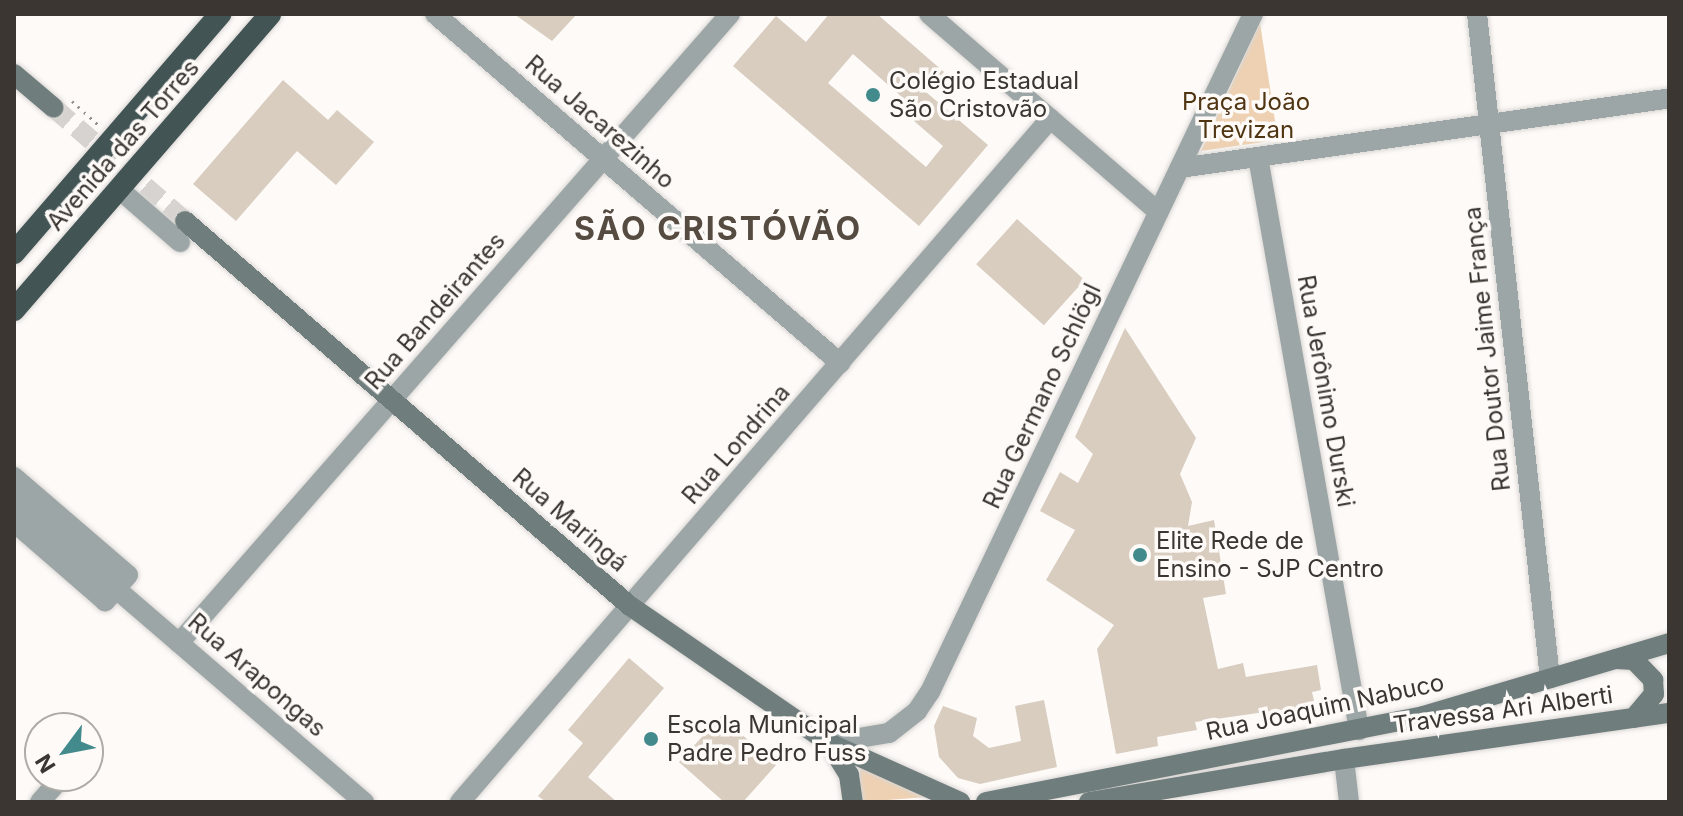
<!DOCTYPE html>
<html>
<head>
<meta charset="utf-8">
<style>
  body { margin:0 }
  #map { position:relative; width:1683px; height:816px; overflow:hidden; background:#fdfaf8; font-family:Inter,sans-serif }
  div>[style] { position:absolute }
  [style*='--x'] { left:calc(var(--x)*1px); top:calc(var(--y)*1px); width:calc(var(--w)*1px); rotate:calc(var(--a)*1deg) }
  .green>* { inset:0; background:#eed1b2 }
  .building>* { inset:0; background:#d9cdc0; transform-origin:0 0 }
  .secondary-tunnel>* { height:20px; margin-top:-10px; transform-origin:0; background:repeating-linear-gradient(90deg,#d6d3d0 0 20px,transparent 0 30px) }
  .path>* { height:3px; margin-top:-1.5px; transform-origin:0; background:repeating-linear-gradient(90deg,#94908d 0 2px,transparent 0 8px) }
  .roads { filter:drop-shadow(0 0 2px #dad7d4) drop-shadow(0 0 2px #dad7d4) }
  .minor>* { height:20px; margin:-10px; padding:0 10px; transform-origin:10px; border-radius:10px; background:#9da6a6 }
  .tertiary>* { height:20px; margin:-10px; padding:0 10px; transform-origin:10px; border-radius:10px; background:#9da6a6 }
  .secondary>* { height:20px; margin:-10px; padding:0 10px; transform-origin:10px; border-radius:10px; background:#707d7d }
  .trunk>* { height:22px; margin:-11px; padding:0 11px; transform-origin:11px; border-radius:11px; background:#435454 }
  .dots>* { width:22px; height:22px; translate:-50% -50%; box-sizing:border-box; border:4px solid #fdfaf8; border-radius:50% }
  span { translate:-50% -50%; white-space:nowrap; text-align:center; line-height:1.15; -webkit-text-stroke:7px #fdfaf8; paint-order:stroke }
  .poi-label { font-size:24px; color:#3b3631 }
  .left { translate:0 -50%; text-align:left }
  .park-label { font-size:24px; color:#503512 }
  .street-label { font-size:24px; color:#3b3631 }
  .district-label { font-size:32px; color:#564b40; font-weight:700; letter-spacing:2px }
  .frame { position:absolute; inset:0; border:16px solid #3b3631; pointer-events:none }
  .north { position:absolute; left:24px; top:712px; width:80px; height:80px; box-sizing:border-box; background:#fdfaf8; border:2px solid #afaca8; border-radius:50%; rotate:238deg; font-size:22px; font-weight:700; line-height:32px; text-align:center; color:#3b3631 }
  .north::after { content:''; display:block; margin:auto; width:28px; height:36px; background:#428a8c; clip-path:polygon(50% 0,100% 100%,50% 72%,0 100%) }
</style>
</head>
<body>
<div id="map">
  <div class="green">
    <div style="clip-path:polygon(1260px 23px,1278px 140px,1201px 151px)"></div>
    <div style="clip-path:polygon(860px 766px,927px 797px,860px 802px)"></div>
  </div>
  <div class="building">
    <div style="clip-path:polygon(514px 14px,577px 14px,552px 41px)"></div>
    <div style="clip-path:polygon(evenodd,829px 14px,877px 14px,944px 72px,926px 92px,988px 145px,919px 226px,733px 66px,776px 16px,806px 42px,829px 14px,853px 54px,920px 113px,914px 121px,943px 146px,926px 167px,828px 83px,853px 54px)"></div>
    <div style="clip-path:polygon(283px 80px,328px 120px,337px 110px,374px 142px,336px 185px,297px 151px,236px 221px,193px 184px)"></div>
    <div style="left:1017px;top:219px;width:91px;height:61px;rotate:42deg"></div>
    <div style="clip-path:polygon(1125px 328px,1196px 438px,1180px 474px,1192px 502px,1188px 526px,1214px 520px,1226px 594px,1203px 598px,1218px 669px,1243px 663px,1246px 677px,1317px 665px,1321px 690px,1312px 692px,1315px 705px,1195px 722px,1197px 730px,1157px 737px,1158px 746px,1116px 754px,1097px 649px,1114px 625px,1046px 580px,1075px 530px,1040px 511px,1060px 472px,1078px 483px,1093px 454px,1075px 437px)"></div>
    <div style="clip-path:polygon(629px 658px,664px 688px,588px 777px,617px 802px,546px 802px,538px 796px,583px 743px,568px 730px)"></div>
    <div style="clip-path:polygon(1044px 700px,1057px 767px,980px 784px,958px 778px,939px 757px,934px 726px,943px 706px,977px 718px,973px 736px,989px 748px,1021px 741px,1015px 706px)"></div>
    <div style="clip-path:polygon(721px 716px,776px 765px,743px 802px,724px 802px,679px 762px)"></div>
  </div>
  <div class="secondary-tunnel">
    <div style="--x:54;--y:108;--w:173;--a:40.8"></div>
  </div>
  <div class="path">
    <div style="--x:72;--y:101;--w:36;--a:42"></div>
  </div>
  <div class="roads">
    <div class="minor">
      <div style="--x:435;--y:14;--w:535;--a:40.75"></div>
      <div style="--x:929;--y:14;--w:303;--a:40.8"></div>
      <div style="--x:1477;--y:14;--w:668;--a:83.73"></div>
      <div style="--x:1258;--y:157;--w:582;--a:80"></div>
      <div style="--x:1180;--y:168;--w:494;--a:-8.1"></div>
      <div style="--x:119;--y:189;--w:81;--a:41"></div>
      <div style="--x:14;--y:477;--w:150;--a:40.7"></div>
      <div style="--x:128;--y:575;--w:35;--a:131"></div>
      <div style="--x:105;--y:601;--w:121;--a:-139"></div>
      <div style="--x:179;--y:643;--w:836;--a:-48.78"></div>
      <div style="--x:40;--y:802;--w:35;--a:-49"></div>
      <div style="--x:460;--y:802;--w:903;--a:-49.18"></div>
    </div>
    <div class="tertiary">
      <div style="--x:14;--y:501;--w:462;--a:40.7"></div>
      <div style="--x:829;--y:743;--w:61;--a:-9.5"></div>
      <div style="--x:889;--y:733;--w:36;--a:-38"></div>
      <div style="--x:917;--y:711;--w:23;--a:-56"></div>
      <div style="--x:930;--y:692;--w:751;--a:-64.53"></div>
      <div style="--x:1344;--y:759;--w:43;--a:83.4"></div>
    </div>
    <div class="secondary">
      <div style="--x:14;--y:74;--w:52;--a:40.4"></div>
      <div style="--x:185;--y:221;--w:588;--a:40.87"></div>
      <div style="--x:630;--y:606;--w:242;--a:34.5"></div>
      <div style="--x:829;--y:743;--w:144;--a:24.2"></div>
      <div style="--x:1616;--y:659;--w:18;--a:3"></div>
      <div style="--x:1634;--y:660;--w:28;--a:46"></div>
      <div style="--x:1653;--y:680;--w:14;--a:86"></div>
      <div style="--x:1654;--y:694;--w:31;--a:130"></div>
      <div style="--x:829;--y:743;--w:38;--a:58"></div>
      <div style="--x:849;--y:775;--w:27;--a:82"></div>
      <div style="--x:986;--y:802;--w:445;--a:-11.1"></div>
      <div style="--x:1423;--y:716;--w:257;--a:-16.5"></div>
      <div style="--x:1089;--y:802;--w:259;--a:-9.6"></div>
      <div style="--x:1344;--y:759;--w:328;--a:-8.1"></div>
    </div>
    <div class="trunk">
      <div style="--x:14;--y:253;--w:316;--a:-49.2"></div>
      <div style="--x:14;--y:310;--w:391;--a:-49.1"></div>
    </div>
  </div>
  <div class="dots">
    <div style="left:873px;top:95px;background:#428a8c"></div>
    <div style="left:1140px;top:555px;background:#428a8c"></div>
    <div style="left:651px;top:739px;background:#428a8c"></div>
  </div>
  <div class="poi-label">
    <span class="left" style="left:889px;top:95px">Colégio Estadual<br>São Cristovão</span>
    <span class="left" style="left:1156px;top:555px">Elite Rede de<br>Ensino - SJP Centro</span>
    <span class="left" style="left:667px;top:739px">Escola Municipal<br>Padre Pedro Fuss</span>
  </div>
  <div class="park-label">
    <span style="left:1246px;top:116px">Praça João<br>Trevizan</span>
  </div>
  <div class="street-label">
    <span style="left:600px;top:122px;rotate:41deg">Rua Jacarezinho</span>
    <span style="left:123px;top:145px;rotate:-49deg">Avenida das Torres</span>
    <span style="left:435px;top:311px;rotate:-49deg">Rua Bandeirantes</span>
    <span style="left:1487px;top:349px;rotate:-96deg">Rua Doutor Jaime França</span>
    <span style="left:1326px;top:391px;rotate:80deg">Rua Jerônimo Durski</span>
    <span style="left:1042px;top:396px;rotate:-65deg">Rua Germano Schlögl</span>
    <span style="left:736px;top:444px;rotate:-49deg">Rua Londrina</span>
    <span style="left:570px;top:520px;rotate:41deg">Rua Maringá</span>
    <span style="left:257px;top:675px;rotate:41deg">Rua Arapongas</span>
    <span style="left:1325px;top:707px;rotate:-12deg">Rua Joaquim Nabuco</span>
    <span style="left:1503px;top:710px;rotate:-8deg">Travessa Ari Alberti</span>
  </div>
  <div class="district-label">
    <span style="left:718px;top:229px">SÃO CRISTÓVÃO</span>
  </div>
  <div class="frame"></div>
  <div class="north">N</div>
</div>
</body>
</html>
